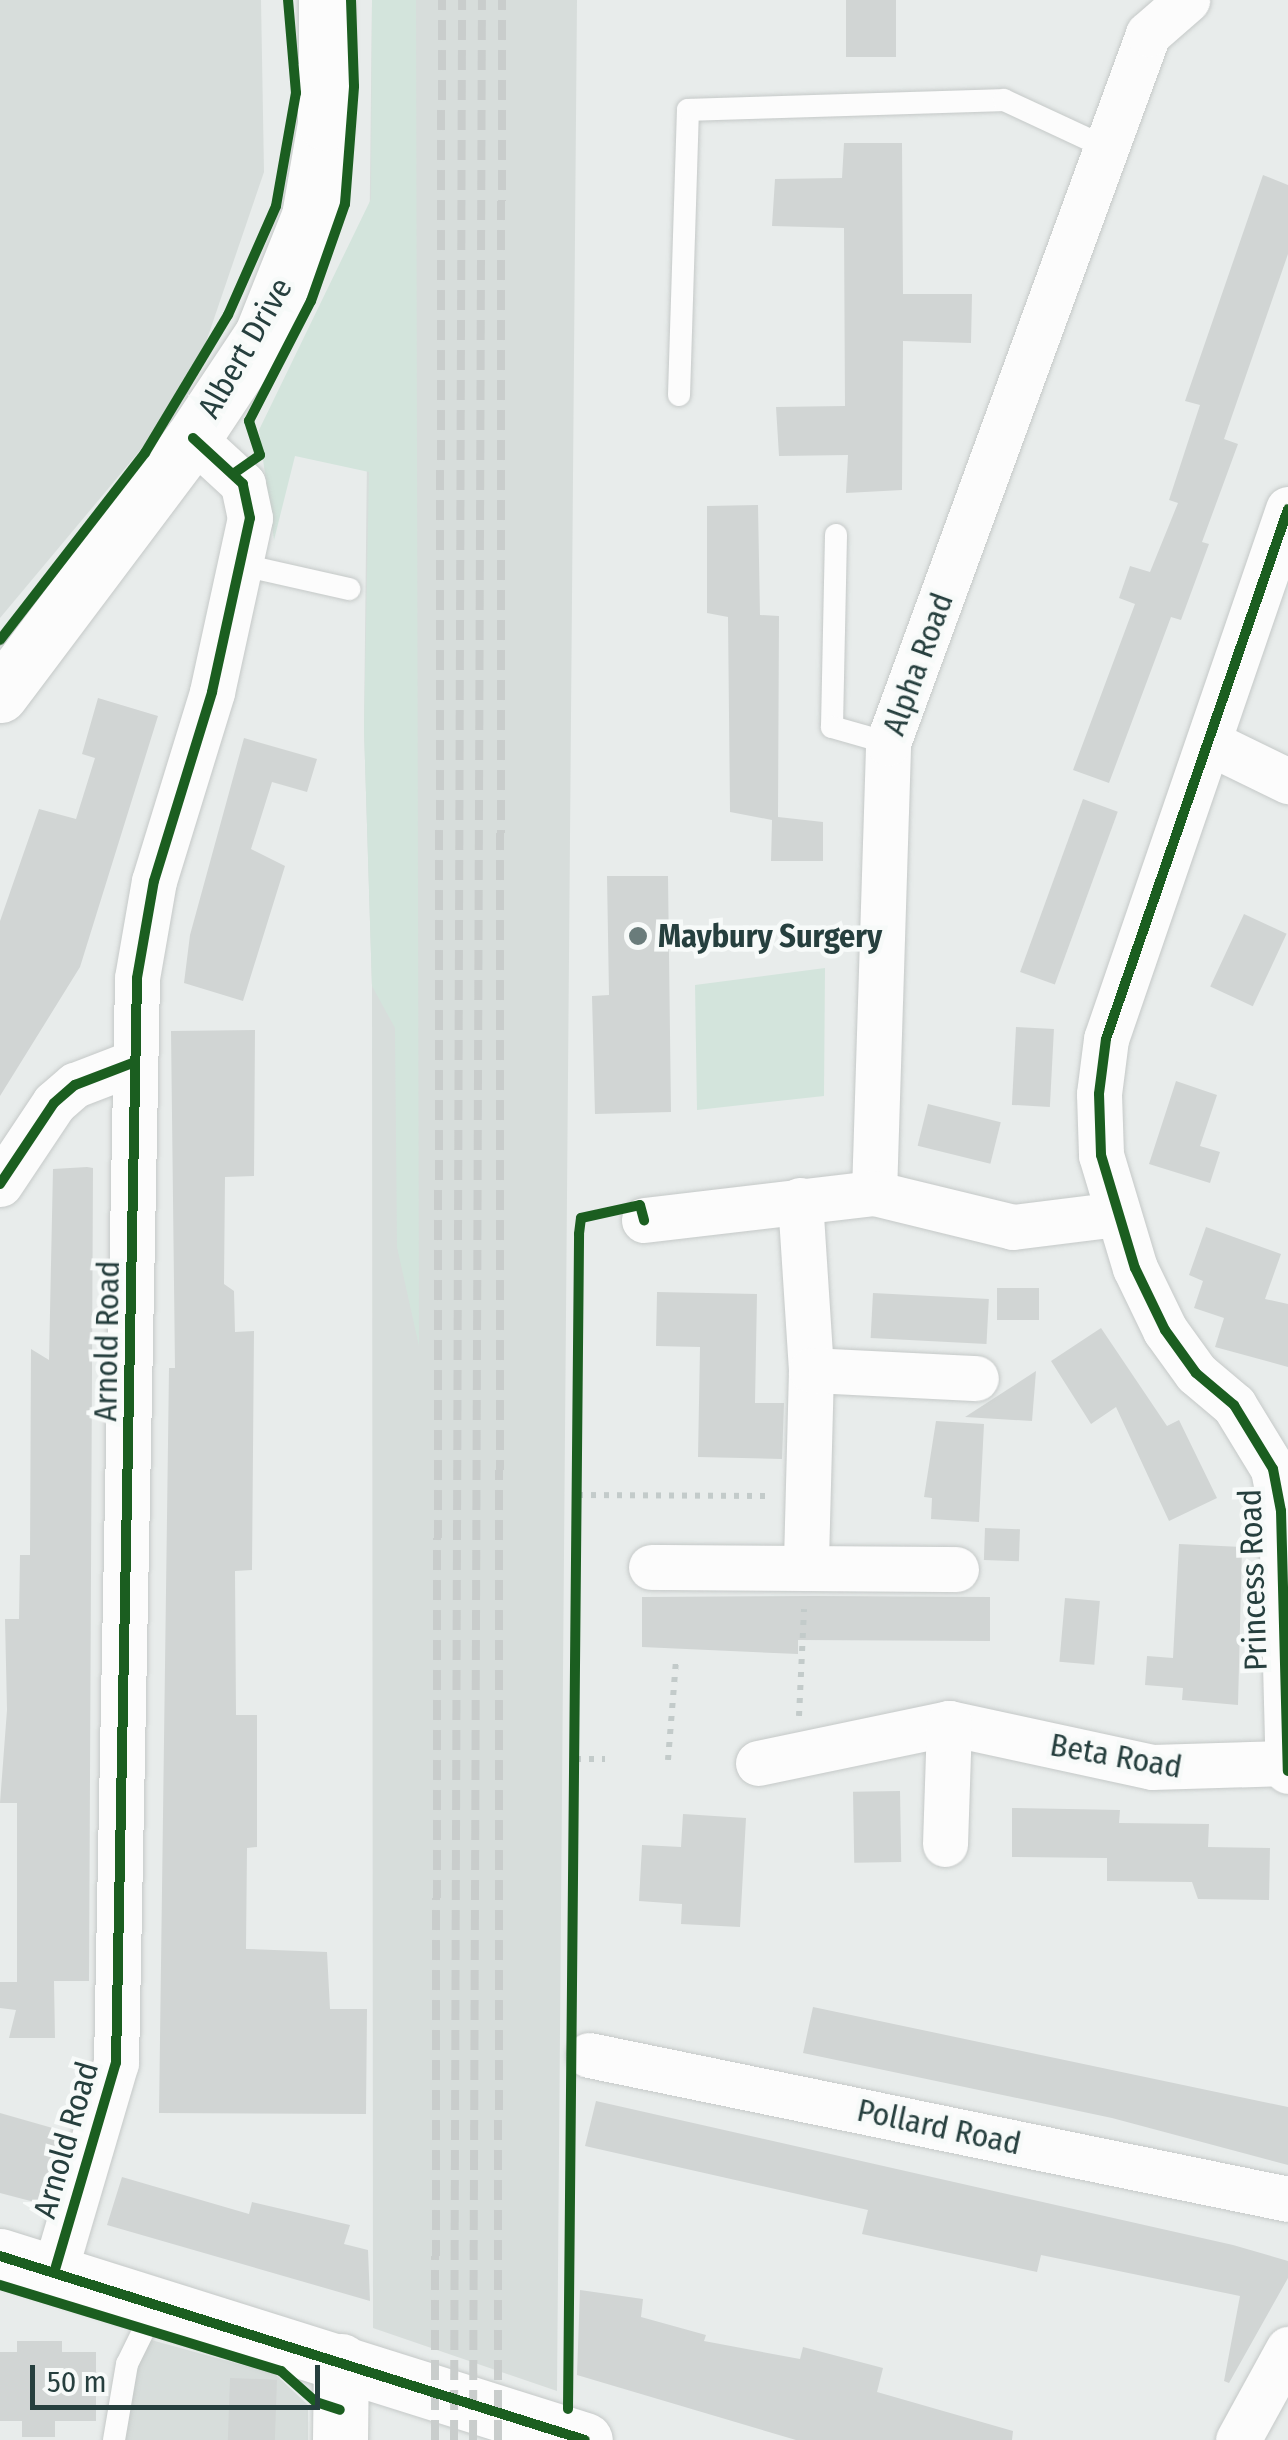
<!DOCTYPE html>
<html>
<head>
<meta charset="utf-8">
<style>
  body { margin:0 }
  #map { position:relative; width:1288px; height:2440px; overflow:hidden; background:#e8eceb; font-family:"Fira Sans Condensed",sans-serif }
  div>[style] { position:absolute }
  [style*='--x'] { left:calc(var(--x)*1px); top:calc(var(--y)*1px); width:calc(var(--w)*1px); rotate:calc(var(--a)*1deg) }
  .built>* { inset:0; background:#d7dddb }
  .green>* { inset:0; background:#d3e4dc }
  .building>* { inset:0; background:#d1d5d4; transform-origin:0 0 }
  .path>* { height:6px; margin-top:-3px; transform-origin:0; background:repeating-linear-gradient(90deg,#c3cbca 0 5px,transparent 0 13px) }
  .roads { filter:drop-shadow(0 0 2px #c5c9c8) drop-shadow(0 0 2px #c5c9c8) }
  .service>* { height:22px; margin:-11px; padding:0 11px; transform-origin:11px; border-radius:11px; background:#fcfcfc }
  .minor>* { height:45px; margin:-22.5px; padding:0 22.5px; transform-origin:22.5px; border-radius:22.5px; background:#fcfcfc }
  .tertiary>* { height:55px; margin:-27.5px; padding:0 27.5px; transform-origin:27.5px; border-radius:27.5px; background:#fcfcfc }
  .rail>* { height:8px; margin-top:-4px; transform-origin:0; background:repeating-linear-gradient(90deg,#c9cdcc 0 20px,transparent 0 30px) }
  .cycleway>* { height:10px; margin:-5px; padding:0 5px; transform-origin:5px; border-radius:5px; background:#1b5e20 }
  .dots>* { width:28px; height:28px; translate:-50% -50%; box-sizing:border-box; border:5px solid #f7faf9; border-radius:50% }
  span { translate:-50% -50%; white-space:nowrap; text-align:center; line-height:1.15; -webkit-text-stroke:9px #f7faf9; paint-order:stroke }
  .street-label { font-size:32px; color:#263f3e }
  .poi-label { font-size:32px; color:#263f3e; font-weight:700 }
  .left { translate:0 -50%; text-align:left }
  .scale { position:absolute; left:30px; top:2365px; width:290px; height:45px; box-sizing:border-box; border:5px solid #263f3e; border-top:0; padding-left:12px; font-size:30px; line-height:35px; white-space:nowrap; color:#263f3e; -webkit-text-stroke:8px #f7faf9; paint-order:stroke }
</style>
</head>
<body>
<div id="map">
  <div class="built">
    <div style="clip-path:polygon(0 0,261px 0,264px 172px,189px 392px,0 618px)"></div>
    <div style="clip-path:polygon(372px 0,577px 0,557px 2391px,373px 2328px,372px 986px,364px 729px)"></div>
    <div style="clip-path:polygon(140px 2337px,275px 2374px,308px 2405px,308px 2440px,114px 2440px)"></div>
  </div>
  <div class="green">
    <div style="clip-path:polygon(372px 0,416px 0,419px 1346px,397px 1247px,395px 1028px,372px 986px,364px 729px,369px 472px,295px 456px,274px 540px,259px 430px,371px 199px)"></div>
    <div style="clip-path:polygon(825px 968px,824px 1096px,697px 1110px,695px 985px)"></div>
  </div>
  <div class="building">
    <div style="left:846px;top:0;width:50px;height:57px"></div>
    <div style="clip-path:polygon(844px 143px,902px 143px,903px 294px,972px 294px,971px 343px,903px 341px,902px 490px,846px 493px,848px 455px,779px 456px,776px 407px,845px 406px,844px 228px,772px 226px,775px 179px,842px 178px)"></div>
    <div style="clip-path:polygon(1263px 175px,1288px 185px,1288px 254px,1224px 439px,1238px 444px,1202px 542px,1209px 544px,1181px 620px,1171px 617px,1109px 783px,1073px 770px,1135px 604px,1119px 598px,1130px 566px,1150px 572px,1178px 503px,1169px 500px,1200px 405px,1185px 401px)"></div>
    <div style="clip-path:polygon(758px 505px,760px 615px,779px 616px,778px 817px,823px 822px,823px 861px,771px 861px,772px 820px,730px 812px,728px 617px,707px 613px,707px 506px)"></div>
    <div style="clip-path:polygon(98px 698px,158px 716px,80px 967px,0 1096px,0 921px,39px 809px,76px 819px,95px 758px,82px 754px)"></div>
    <div style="clip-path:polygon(244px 738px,317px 759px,307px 792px,272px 782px,251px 849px,285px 866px,243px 1001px,184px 983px,190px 935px)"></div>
    <div style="left:1083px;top:799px;width:37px;height:184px;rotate:20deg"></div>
    <div style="clip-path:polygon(607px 876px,668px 876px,671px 1112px,595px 1114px,592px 996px,609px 995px)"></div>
    <div style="left:1244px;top:914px;width:47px;height:80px;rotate:25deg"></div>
    <div style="left:1016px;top:1027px;width:38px;height:78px;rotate:3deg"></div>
    <div style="clip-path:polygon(255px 1030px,254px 1176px,225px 1177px,224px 1284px,234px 1291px,235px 1332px,254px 1331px,252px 1570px,235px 1571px,236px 1715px,257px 1715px,257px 1847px,247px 1848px,246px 1949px,327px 1952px,330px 2009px,367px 2009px,366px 2114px,159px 2113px,169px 1368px,175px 1368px,171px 1031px)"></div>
    <div style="clip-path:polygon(1176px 1081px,1217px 1095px,1200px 1146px,1220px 1152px,1210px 1183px,1149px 1164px)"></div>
    <div style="left:928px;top:1104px;width:75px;height:43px;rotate:14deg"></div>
    <div style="clip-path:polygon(87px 1167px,93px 1168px,89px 1981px,54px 1981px,55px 2038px,9px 2038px,16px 2010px,0 2008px,0 1982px,17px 1982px,17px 1803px,0 1803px,7px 1710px,5px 1619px,19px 1619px,20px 1555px,30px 1555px,31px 1349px,49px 1360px,53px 1169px)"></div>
    <div style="clip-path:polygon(1206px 1227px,1281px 1254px,1265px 1299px,1288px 1304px,1288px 1367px,1215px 1347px,1224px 1318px,1194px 1308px,1203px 1281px,1189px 1275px)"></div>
    <div style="left:997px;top:1288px;width:42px;height:32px"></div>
    <div style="clip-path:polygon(657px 1292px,757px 1294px,755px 1403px,784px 1403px,782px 1459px,698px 1457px,700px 1347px,656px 1346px)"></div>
    <div style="left:873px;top:1293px;width:116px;height:45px;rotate:3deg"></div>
    <div style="clip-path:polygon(1101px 1328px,1167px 1426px,1179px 1420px,1217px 1498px,1169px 1521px,1116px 1407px,1091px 1424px,1051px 1361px)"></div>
    <div style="clip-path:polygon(1036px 1371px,1032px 1421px,965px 1417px)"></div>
    <div style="clip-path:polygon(936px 1421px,984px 1424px,979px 1522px,931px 1519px,932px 1498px,924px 1497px)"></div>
    <div style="left:985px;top:1528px;width:35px;height:32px;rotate:2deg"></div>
    <div style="clip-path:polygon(1179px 1544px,1242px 1547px,1238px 1705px,1182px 1700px,1183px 1688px,1145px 1685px,1147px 1656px,1173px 1658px)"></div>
    <div style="clip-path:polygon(814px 1596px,990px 1597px,990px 1641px,798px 1640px,798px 1654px,642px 1647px,642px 1597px)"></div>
    <div style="left:1065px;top:1598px;width:35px;height:64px;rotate:5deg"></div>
    <div style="left:900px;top:1791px;width:71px;height:47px;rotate:89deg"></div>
    <div style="clip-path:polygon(1012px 1808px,1120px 1810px,1119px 1823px,1209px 1824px,1208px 1847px,1270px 1848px,1269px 1900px,1198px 1899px,1192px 1882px,1107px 1881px,1107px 1858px,1012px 1857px)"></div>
    <div style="clip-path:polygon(683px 1814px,746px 1818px,740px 1927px,681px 1924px,682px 1904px,639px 1901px,642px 1845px,681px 1847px)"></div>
    <div style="clip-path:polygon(813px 2007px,1288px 2107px,1288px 2165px,1112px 2118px,803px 2053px)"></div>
    <div style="clip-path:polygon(596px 2101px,1233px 2245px,1288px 2261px,1288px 2278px,1229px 2383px,1224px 2381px,1240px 2296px,1041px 2255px,1037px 2272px,862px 2234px,868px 2210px,585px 2146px)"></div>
    <div style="clip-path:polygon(0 2113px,63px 2131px,42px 2204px,0 2193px)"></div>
    <div style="clip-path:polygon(122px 2177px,249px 2214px,252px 2202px,350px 2225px,344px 2244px,368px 2250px,370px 2301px,107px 2225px)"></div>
    <div style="clip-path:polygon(580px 2290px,643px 2299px,641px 2317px,706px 2335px,704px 2341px,800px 2359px,803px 2347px,883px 2368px,877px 2392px,1013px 2431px,1012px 2440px,796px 2440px,577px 2375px)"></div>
    <div style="clip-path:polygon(17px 2341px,62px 2341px,62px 2352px,96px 2352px,96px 2421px,55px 2421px,55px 2437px,22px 2437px,22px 2421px,0 2421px,0 2352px,17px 2352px)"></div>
    <div style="left:230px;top:2378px;width:47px;height:62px;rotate:2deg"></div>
  </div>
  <div class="path">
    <div style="--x:578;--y:1495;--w:189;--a:0.3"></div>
    <div style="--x:799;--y:1716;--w:107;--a:-87.3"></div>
    <div style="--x:576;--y:1759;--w:29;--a:0"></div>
    <div style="--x:668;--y:1760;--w:100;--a:-85.4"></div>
  </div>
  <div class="roads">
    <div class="service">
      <div style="--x:679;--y:395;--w:285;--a:-88.2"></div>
      <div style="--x:688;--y:110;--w:316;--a:-1.8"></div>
      <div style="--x:1004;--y:100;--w:114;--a:25"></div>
      <div style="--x:836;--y:535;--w:192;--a:91.2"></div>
      <div style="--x:832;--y:727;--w:58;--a:15.9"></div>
      <div style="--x:242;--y:565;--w:110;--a:12.6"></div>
      <div style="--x:114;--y:2440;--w:77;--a:-80.3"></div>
      <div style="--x:127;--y:2364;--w:66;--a:-63.8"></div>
    </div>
    <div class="minor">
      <div style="--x:1288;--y:509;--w:560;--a:108.95"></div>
      <div style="--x:1106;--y:1039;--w:55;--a:97.3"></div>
      <div style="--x:1099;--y:1094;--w:61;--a:88.1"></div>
      <div style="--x:1101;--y:1155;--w:118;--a:73.3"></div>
      <div style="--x:1135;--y:1268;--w:69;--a:64.2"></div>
      <div style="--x:1165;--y:1330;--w:53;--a:54.2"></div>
      <div style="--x:1196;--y:1373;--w:50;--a:40.1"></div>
      <div style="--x:1234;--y:1405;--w:75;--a:58.6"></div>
      <div style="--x:1273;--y:1469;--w:43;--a:79.2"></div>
      <div style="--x:1281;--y:1511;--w:260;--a:88.5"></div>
      <div style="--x:1212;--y:744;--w:85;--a:26"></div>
      <div style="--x:0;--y:1184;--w:97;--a:-56.3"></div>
      <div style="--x:54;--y:1103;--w:28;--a:-41"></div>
      <div style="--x:75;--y:1085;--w:64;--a:-21"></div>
      <div style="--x:874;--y:1193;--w:450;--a:-88.2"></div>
      <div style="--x:888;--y:743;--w:755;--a:-69.86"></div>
      <div style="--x:1148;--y:34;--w:52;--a:-41.1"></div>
      <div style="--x:800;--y:1200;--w:170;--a:86.3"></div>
      <div style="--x:811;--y:1370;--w:197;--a:91.5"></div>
      <div style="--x:644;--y:1220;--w:232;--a:-6.7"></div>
      <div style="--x:874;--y:1193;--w:143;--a:13.7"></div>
      <div style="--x:1013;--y:1227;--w:105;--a:-7.1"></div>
      <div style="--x:811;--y:1370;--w:165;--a:2.8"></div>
      <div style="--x:651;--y:1567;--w:305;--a:0.4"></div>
      <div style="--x:758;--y:1763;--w:195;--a:-11.8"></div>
      <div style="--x:949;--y:1723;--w:208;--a:12.2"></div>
      <div style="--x:1152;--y:1767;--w:134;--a:-1.7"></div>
      <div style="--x:945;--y:1844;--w:121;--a:-88.1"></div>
      <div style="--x:589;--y:2055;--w:714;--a:11.64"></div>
      <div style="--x:54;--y:2273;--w:219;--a:-73.6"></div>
      <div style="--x:116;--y:2063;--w:1085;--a:-88.89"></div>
      <div style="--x:137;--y:978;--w:98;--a:-80.1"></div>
      <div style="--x:154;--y:881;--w:198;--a:-72.9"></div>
      <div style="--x:212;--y:692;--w:178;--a:-77.7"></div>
      <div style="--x:250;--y:518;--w:35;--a:-102"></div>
      <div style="--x:243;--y:484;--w:68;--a:-137.4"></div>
      <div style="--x:1238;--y:2440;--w:104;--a:-61.2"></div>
    </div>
    <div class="tertiary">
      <div style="--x:0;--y:695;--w:321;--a:-53.1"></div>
      <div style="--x:193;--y:438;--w:125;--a:-56.4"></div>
      <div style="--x:262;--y:334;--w:127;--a:-68.3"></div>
      <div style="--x:309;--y:216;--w:94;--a:-80.2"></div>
      <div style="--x:325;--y:123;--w:123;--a:-89.5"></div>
      <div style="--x:0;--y:2256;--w:613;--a:17.46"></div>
      <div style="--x:340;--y:2440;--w:79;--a:-89.3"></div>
    </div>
  </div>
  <div class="rail">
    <div style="--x:435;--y:2440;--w:2440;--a:-89.84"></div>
    <div style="--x:454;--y:2440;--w:2440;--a:-89.81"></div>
    <div style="--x:473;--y:2440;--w:2440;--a:-89.79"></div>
    <div style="--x:498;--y:2440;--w:2440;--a:-89.91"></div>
  </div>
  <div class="cycleway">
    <div style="--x:233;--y:474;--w:33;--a:-35"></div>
    <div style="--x:260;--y:455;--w:36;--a:-108"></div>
    <div style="--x:249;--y:421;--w:135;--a:-62.7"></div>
    <div style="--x:311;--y:301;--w:103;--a:-70.7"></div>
    <div style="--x:345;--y:204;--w:118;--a:-85.6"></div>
    <div style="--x:354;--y:86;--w:86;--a:-92"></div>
    <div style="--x:1288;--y:509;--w:560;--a:108.95"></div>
    <div style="--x:1106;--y:1039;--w:55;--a:97.3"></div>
    <div style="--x:1099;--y:1094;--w:61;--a:88.1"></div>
    <div style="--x:1101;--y:1155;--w:118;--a:73.3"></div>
    <div style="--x:1135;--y:1268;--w:69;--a:64.2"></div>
    <div style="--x:1165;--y:1330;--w:53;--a:54.2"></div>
    <div style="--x:1196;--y:1373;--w:50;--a:40.1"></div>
    <div style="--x:1234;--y:1405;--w:75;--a:58.6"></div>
    <div style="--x:1273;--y:1469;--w:43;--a:79.2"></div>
    <div style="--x:1281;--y:1511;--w:260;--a:88.5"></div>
    <div style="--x:0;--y:640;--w:237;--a:-52.2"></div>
    <div style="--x:145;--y:453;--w:161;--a:-59"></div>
    <div style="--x:228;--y:315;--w:119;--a:-66.2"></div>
    <div style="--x:276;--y:206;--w:115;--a:-80"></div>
    <div style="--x:296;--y:93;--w:93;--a:-94.9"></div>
    <div style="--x:0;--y:1184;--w:97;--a:-56.3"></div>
    <div style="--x:54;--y:1103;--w:28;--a:-41"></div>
    <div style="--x:75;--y:1085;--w:64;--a:-21"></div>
    <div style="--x:0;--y:2256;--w:613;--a:17.46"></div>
    <div style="--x:54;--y:2273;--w:219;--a:-73.6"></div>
    <div style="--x:116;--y:2063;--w:1085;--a:-88.89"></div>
    <div style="--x:137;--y:978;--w:98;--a:-80.1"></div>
    <div style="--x:154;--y:881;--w:198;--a:-72.9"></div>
    <div style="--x:212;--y:692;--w:178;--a:-77.7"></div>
    <div style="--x:250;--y:518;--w:35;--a:-102"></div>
    <div style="--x:243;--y:484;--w:68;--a:-137.4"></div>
    <div style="--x:0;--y:2285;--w:294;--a:17"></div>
    <div style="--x:281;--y:2371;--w:47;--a:41.5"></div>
    <div style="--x:316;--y:2402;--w:25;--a:18"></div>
    <div style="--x:568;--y:2409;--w:1175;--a:-89.46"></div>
    <div style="--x:579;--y:1234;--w:16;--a:-83"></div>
    <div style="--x:581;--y:1218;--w:60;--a:-12.4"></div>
    <div style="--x:640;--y:1205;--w:16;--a:75"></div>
  </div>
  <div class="dots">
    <div style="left:638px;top:936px;background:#6a7c7b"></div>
  </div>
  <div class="street-label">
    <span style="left:245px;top:348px;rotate:-60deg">Albert Drive</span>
    <span style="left:918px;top:664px;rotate:-70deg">Alpha Road</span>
    <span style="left:107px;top:1341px;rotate:-89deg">Arnold Road</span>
    <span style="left:1253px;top:1580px;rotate:-92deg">Princess Road</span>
    <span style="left:1116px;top:1756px;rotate:10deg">Beta Road</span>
    <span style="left:939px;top:2127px;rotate:12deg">Pollard Road</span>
    <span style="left:66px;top:2140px;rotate:-74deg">Arnold Road</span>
  </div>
  <div class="poi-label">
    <span class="left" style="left:658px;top:936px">Maybury Surgery</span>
  </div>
  <div class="scale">50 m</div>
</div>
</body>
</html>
